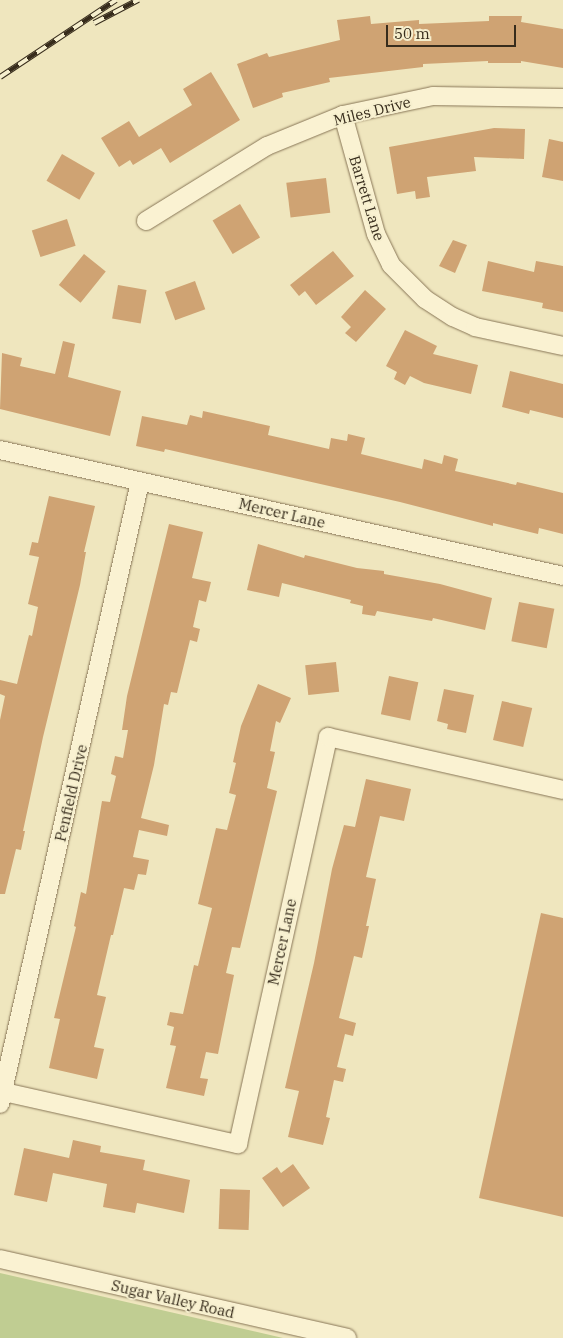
<!DOCTYPE html>
<html>
<head>
<meta charset="utf-8">
<style>
  body { margin:0 }
  #map { position:relative; width:563px; height:1338px; overflow:hidden; background:#efe6be; font-family:"IBM Plex Serif",serif }
  div>[style] { position:absolute }
  [style*='--x'] { left:calc(var(--x)*1px); top:calc(var(--y)*1px); width:calc(var(--w)*1px); rotate:calc(var(--a)*1deg) }
  .green>* { inset:0; background:#c0cd92 }
  .building>* { inset:0; background:#cfa373; transform-origin:0 0 }
  .roads { filter:drop-shadow(0 0 1px #887657) drop-shadow(0 0 1px #887657) }
  .minor>* { height:18px; margin:-9px; padding:0 9px; transform-origin:9px; border-radius:9px; background:#faf2d2 }
  .rail>* { height:5.5px; margin-top:-2.75px; transform-origin:0; background:repeating-linear-gradient(90deg,#f6efce 0 11px,#372c1c 0 22px); box-sizing:border-box; border-block:1px solid #372c1c }
  span { translate:-50% -50%; white-space:nowrap; text-align:center; line-height:1.15; -webkit-text-stroke:4px #f6efce; paint-order:stroke }
  .street-label { font-size:15px; color:#372c1c }
  .scale { position:absolute; left:386px; top:25px; width:130px; height:22px; box-sizing:border-box; border:2px solid #372c1c; border-top:0; padding-left:6px; font-size:15px; line-height:18px; white-space:nowrap; color:#372c1c; -webkit-text-stroke:4px #f6efce; paint-order:stroke }
</style>
</head>
<body>
<div id="map">
  <div class="green">
    <div style="clip-path:polygon(0 1273px,283px 1338px,0 1338px)"></div>
  </div>
  <div class="building">
    <div style="clip-path:polygon(370px 16px,371px 24px,419px 20px,419px 24px,489px 21px,489px 16px,522px 16px,521px 22px,563px 29px,563px 68px,521px 61px,521px 63px,488px 63px,488px 61px,423px 64px,423px 67px,329px 78px,330px 82px,282px 93px,283px 97px,253px 108px,237px 64px,267px 53px,269px 57px,340px 40px,337px 20px)"></div>
    <div style="clip-path:polygon(211px 72px,240px 120px,170px 163px,161px 148px,133px 165px,130px 160px,119px 167px,101px 138px,129px 121px,139px 137px,192px 105px,183px 89px)"></div>
    <div style="clip-path:polygon(494px 128px,525px 129px,524px 159px,474px 157px,476px 171px,427px 177px,430px 197px,416px 199px,415px 191px,397px 194px,389px 147px)"></div>
    <div style="clip-path:polygon(549px 139px,563px 142px,563px 181px,542px 177px)"></div>
    <div style="left:62px;top:154px;width:38px;height:31px;rotate:30deg"></div>
    <div style="left:326px;top:178px;width:35px;height:40px;rotate:83deg"></div>
    <div style="left:240px;top:204px;width:39px;height:32px;rotate:59deg"></div>
    <div style="left:67px;top:219px;width:28px;height:37px;rotate:72deg"></div>
    <div style="clip-path:polygon(453px 240px,467px 245px,455px 273px,439px 266px)"></div>
    <div style="clip-path:polygon(333px 251px,354px 276px,316px 305px,305px 291px,299px 296px,290px 285px)"></div>
    <div style="left:84px;top:254px;width:28px;height:40px;rotate:39deg"></div>
    <div style="clip-path:polygon(488px 261px,534px 272px,536px 261px,563px 266px,563px 312px,542px 308px,543px 303px,482px 291px)"></div>
    <div style="left:195px;top:281px;width:30px;height:32px;rotate:70deg"></div>
    <div style="left:118px;top:285px;width:29px;height:34px;rotate:10deg"></div>
    <div style="clip-path:polygon(365px 290px,386px 309px,356px 342px,345px 333px,351px 327px,341px 317px)"></div>
    <div style="clip-path:polygon(405px 330px,437px 346px,433px 354px,478px 365px,471px 394px,424px 383px,410px 376px,405px 385px,394px 379px,397px 372px,386px 366px)"></div>
    <div style="clip-path:polygon(63px 341px,75px 344px,68px 377px,121px 391px,110px 436px,0 409px,2px 353px,22px 358px,20px 366px,55px 374px)"></div>
    <div style="clip-path:polygon(510px 371px,563px 384px,563px 418px,530px 410px,529px 414px,502px 407px)"></div>
    <div style="clip-path:polygon(203px 411px,270px 426px,268px 435px,329px 449px,331px 438px,347px 441px,348px 434px,365px 438px,361px 454px,422px 469px,424px 459px,442px 464px,444px 455px,458px 459px,455px 471px,516px 485px,517px 482px,563px 493px,563px 534px,539px 528px,538px 534px,493px 523px,493px 526px,400px 502px,165px 449px,164px 452px,136px 446px,142px 416px,187px 425px,190px 415px,202px 418px)"></div>
    <div style="clip-path:polygon(49px 496px,95px 506px,84px 552px,86px 552px,80px 585px,43px 737px,23px 831px,25px 831px,21px 850px,16px 849px,5px 894px,0 894px,0 720px,5px 696px,0 694px,0 680px,17px 684px,29px 635px,32px 636px,38px 607px,28px 604px,39px 557px,29px 555px,32px 542px,38px 543px)"></div>
    <div style="clip-path:polygon(169px 524px,203px 532px,192px 578px,211px 582px,206px 602px,199px 600px,193px 627px,200px 629px,197px 642px,190px 640px,177px 693px,171px 692px,168px 705px,164px 704px,154px 765px,141px 818px,169px 825px,167px 836px,139px 830px,133px 857px,149px 860px,146px 875px,138px 874px,134px 890px,124px 888px,113px 935px,111px 935px,97px 995px,106px 997px,94px 1047px,104px 1049px,97px 1079px,49px 1068px,60px 1019px,54px 1018px,76px 927px,74px 926px,81px 892px,86px 894px,102px 801px,110px 802px,116px 776px,111px 774px,115px 756px,123px 758px,128px 730px,122px 730px,127px 696px)"></div>
    <div style="clip-path:polygon(258px 544px,304px 558px,305px 555px,357px 568px,384px 571px,384px 574px,440px 584px,492px 598px,485px 630px,433px 618px,432px 621px,377px 611px,375px 616px,362px 614px,363px 606px,350px 603px,351px 600px,282px 583px,279px 597px,247px 590px)"></div>
    <div style="left:519px;top:602px;width:36px;height:40px;rotate:11deg"></div>
    <div style="left:336px;top:662px;width:30px;height:31px;rotate:84deg"></div>
    <div style="left:389px;top:676px;width:30px;height:39px;rotate:12deg"></div>
    <div style="clip-path:polygon(258px 684px,291px 698px,280px 723px,276px 721px,270px 751px,275px 752px,267px 788px,277px 791px,240px 948px,232px 947px,226px 973px,234px 975px,218px 1054px,206px 1052px,200px 1078px,208px 1079px,204px 1096px,166px 1088px,176px 1046px,170px 1045px,174px 1027px,167px 1025px,170px 1012px,183px 1014px,194px 965px,198px 966px,212px 908px,198px 904px,216px 828px,227px 830px,236px 795px,229px 793px,236px 763px,233px 762px,241px 726px)"></div>
    <div style="clip-path:polygon(444px 689px,474px 695px,466px 733px,447px 729px,448px 724px,437px 721px)"></div>
    <div style="left:502px;top:701px;width:31px;height:40px;rotate:13deg"></div>
    <div style="clip-path:polygon(366px 779px,411px 789px,404px 821px,380px 816px,366px 877px,376px 879px,366px 926px,369px 926px,362px 958px,354px 956px,339px 1018px,356px 1023px,353px 1036px,345px 1034px,337px 1067px,346px 1069px,343px 1082px,334px 1080px,326px 1117px,330px 1118px,323px 1145px,288px 1137px,299px 1091px,285px 1088px,314px 963px,332px 869px,344px 825px,355px 827px)"></div>
    <div style="clip-path:polygon(541px 913px,563px 918px,563px 1217px,479px 1198px)"></div>
    <div style="clip-path:polygon(73px 1140px,101px 1146px,100px 1152px,145px 1160px,143px 1170px,190px 1180px,184px 1213px,137px 1203px,135px 1213px,103px 1207px,107px 1184px,53px 1173px,47px 1202px,14px 1195px,24px 1148px,69px 1158px)"></div>
    <div style="clip-path:polygon(293px 1164px,310px 1188px,283px 1207px,262px 1178px,277px 1167px,281px 1173px)"></div>
    <div style="left:220px;top:1189px;width:30px;height:40px;rotate:2deg"></div>
  </div>
  <div class="roads">
    <div class="minor">
      <div style="--x:343;--y:115;--w:123;--a:74.5"></div>
      <div style="--x:376;--y:234;--w:34;--a:64"></div>
      <div style="--x:391;--y:265;--w:48;--a:45"></div>
      <div style="--x:425;--y:299;--w:33;--a:33"></div>
      <div style="--x:453;--y:317;--w:24;--a:24"></div>
      <div style="--x:475;--y:327;--w:90;--a:12.2"></div>
      <div style="--x:146;--y:221;--w:142;--a:-31.8"></div>
      <div style="--x:267;--y:146;--w:82;--a:-22.2"></div>
      <div style="--x:343;--y:115;--w:92;--a:-11.9"></div>
      <div style="--x:433;--y:96;--w:130;--a:0.9"></div>
      <div style="--x:0;--y:450;--w:577;--a:12.61"></div>
      <div style="--x:0;--y:1091;--w:244;--a:12.6"></div>
      <div style="--x:238;--y:1144;--w:417;--a:-77.5"></div>
      <div style="--x:328;--y:737;--w:241;--a:12.7"></div>
      <div style="--x:0;--y:1104;--w:638;--a:-77.32"></div>
      <div style="--x:0;--y:1259;--w:356;--a:12.8"></div>
    </div>
  </div>
  <div class="rail">
    <div style="--x:94;--y:23;--w:50;--a:-27.6"></div>
    <div style="--x:0;--y:77;--w:139;--a:-33.6"></div>
  </div>
  <div class="street-label">
    <span style="left:372px;top:111px;rotate:-14deg">Miles Drive</span>
    <span style="left:367px;top:198px;rotate:73deg">Barrett Lane</span>
    <span style="left:282px;top:513px;rotate:13deg">Mercer Lane</span>
    <span style="left:71px;top:793px;rotate:-77deg">Penfield Drive</span>
    <span style="left:282px;top:942px;rotate:-78deg">Mercer Lane</span>
    <span style="left:173px;top:1299px;rotate:13deg">Sugar Valley Road</span>
  </div>
  <div class="scale">50 m</div>
</div>
</body>
</html>
